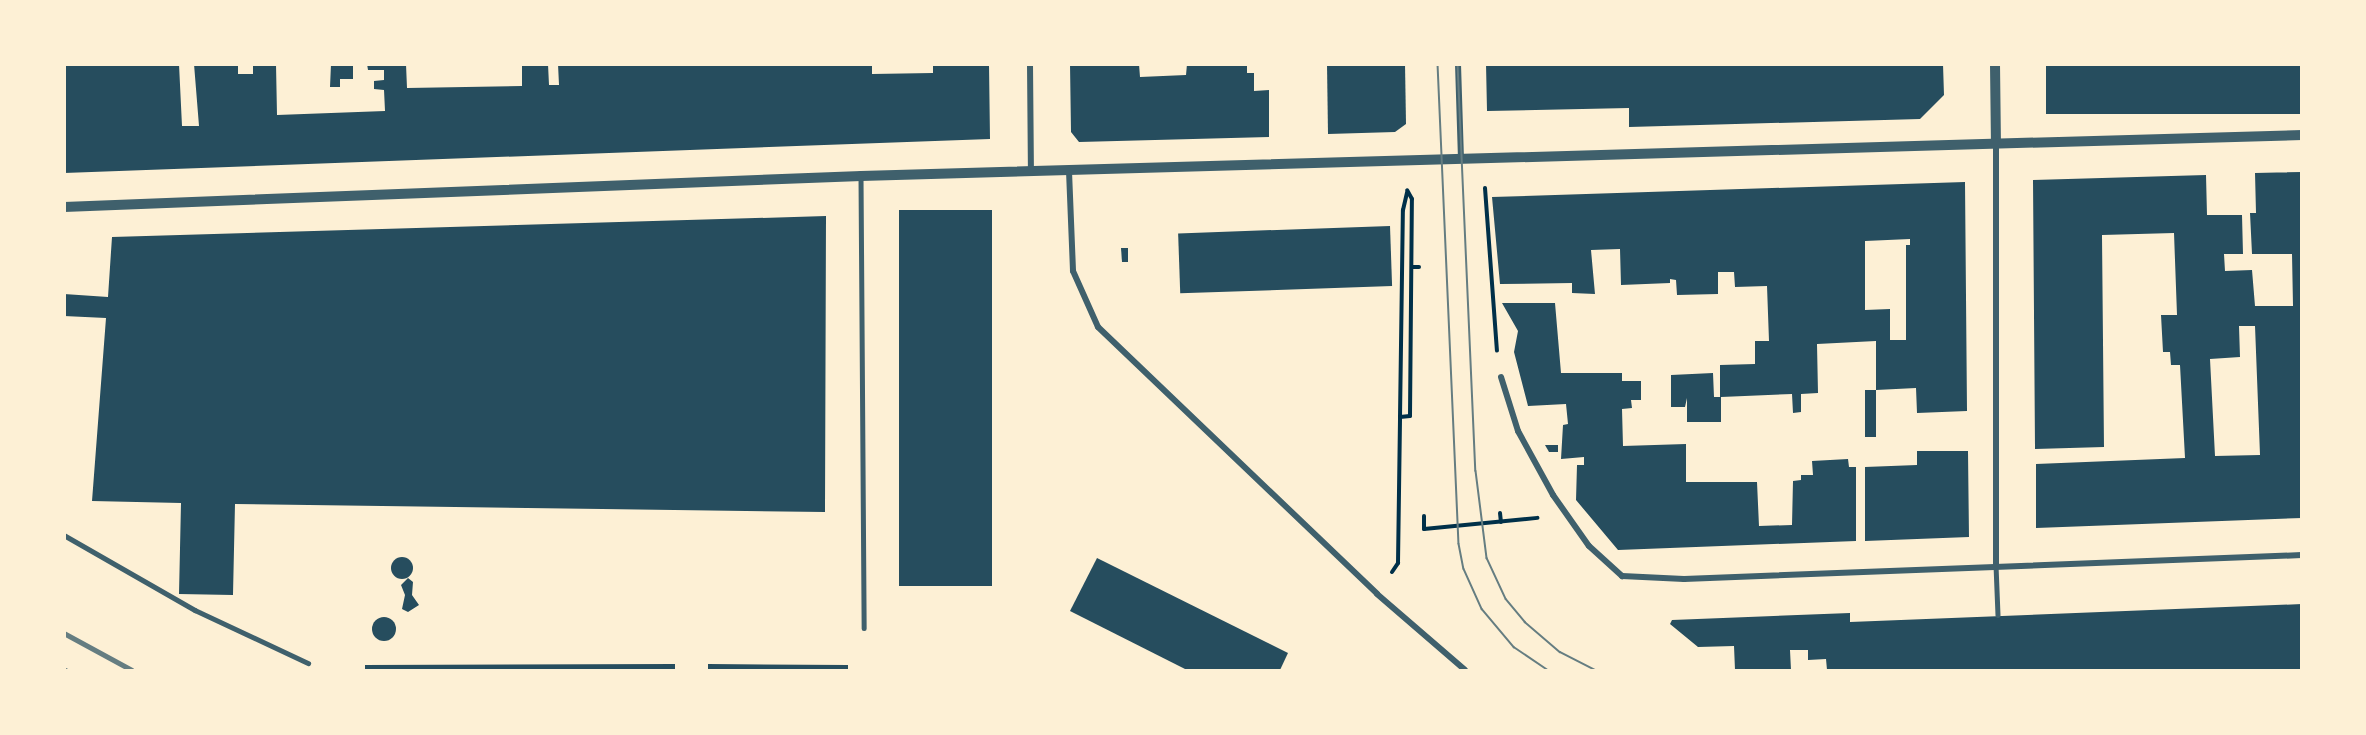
<!DOCTYPE html>
<html>
<head>
<meta charset="utf-8">
<style>
  body { margin:0 }
  #map { position:relative; width:2366px; height:735px; overflow:hidden; background:#fdf0d5; font-family:Poppins,sans-serif }
  div>[style] { position:absolute }
  [style*='--x'] { left:calc(var(--x)*1px); top:calc(var(--y)*1px); width:calc(var(--w)*1px); rotate:calc(var(--a)*1deg) }
  .building>* { inset:0; background:#264d5e; transform-origin:0 0 }
  .round { border-radius:50% }
  .path>* { height:4px; margin:-2px; padding:0 2px; transform-origin:2px; border-radius:2px; background:#003049 }
  .service>* { height:4.5px; margin:-2.25px; padding:0 2.25px; transform-origin:2.25px; border-radius:2.25px; background:#3f606c }
  .minor>* { height:6px; margin:-3px; padding:0 3px; transform-origin:3px; border-radius:3px; background:#3f606c }
  .tertiary>* { height:10px; margin:-5px; padding:0 5px; transform-origin:5px; border-radius:5px; background:#3f606c }
  .tram>* { height:1.5px; margin:-0.75px; padding:0 0.75px; transform-origin:0.75px; border-radius:0.75px; background:#657d81 }
  .rail>* { height:4.5px; margin:-2.25px; padding:0 2.25px; transform-origin:2.25px; border-radius:2.25px; background:#657d81 }
  span { translate:-50% -50%; white-space:nowrap; text-align:center; line-height:1.15; -webkit-text-stroke:6px #fdf0d5; paint-order:stroke }
  .frame { position:absolute; inset:0; border:66px solid #fdf0d5; pointer-events:none }
</style>
</head>
<body>
<div id="map">
  <div class="building">
    <div style="clip-path:polygon(64px 64px,179px 64px,182px 126px,199px 126px,194px 64px,238px 64px,238px 74px,253px 74px,253px 64px,276px 64px,277px 115px,385px 111px,384px 90px,374px 89px,374px 81px,384px 80px,384px 70px,368px 70px,367px 64px,406px 64px,407px 88px,522px 86px,522px 64px,548px 64px,549px 85px,559px 85px,558px 64px,872px 64px,872px 74px,933px 73px,933px 64px,989px 64px,990px 139px,64px 173px)"></div>
    <div style="clip-path:polygon(331px 64px,353px 64px,353px 79px,340px 79px,340px 87px,330px 87px)"></div>
    <div style="clip-path:polygon(1070px 64px,1139px 64px,1140px 77px,1186px 75px,1187px 64px,1247px 64px,1247px 73px,1254px 73px,1254px 91px,1269px 90px,1269px 137px,1079px 142px,1071px 132px)"></div>
    <div style="clip-path:polygon(1327px 64px,1405px 64px,1406px 124px,1395px 132px,1328px 134px)"></div>
    <div style="clip-path:polygon(1486px 64px,1943px 64px,1944px 95px,1920px 119px,1629px 127px,1629px 108px,1487px 111px)"></div>
    <div style="left:2046px;top:64px;width:256px;height:50px"></div>
    <div style="clip-path:polygon(evenodd,2302px 172px,2302px 518px,2036px 528px,2036px 464px,2185px 458px,2180px 365px,2171px 365px,2170px 352px,2163px 352px,2161px 315px,2177px 315px,2174px 233px,2102px 235px,2104px 447px,2035px 449px,2033px 180px,2206px 175px,2207px 215px,2242px 215px,2243px 254px,2224px 254px,2225px 271px,2252px 270px,2255px 306px,2293px 306px,2292px 254px,2252px 254px,2250px 213px,2256px 213px,2255px 173px,2302px 172px,2239px 326px,2255px 326px,2260px 455px,2215px 456px,2210px 359px,2240px 357px,2239px 326px)"></div>
    <div style="clip-path:polygon(evenodd,1965px 182px,1967px 411px,1917px 413px,1916px 388px,1876px 390px,1876px 341px,1817px 344px,1818px 393px,1801px 394px,1801px 412px,1793px 413px,1792px 394px,1721px 397px,1721px 422px,1687px 422px,1687px 398px,1685px 407px,1671px 407px,1671px 375px,1713px 373px,1714px 397px,1720px 397px,1720px 365px,1755px 364px,1755px 341px,1769px 341px,1767px 286px,1735px 287px,1734px 272px,1718px 272px,1718px 294px,1677px 295px,1676px 280px,1670px 279px,1670px 283px,1621px 285px,1620px 249px,1591px 250px,1595px 294px,1572px 293px,1572px 283px,1500px 284px,1492px 197px,1965px 182px,1910px 239px,1910px 245px,1906px 245px,1906px 340px,1890px 340px,1890px 309px,1865px 310px,1865px 241px,1910px 239px)"></div>
    <div style="left:992px;top:210px;width:376px;height:93px;rotate:90deg"></div>
    <div style="clip-path:polygon(826px 216px,825px 512px,235px 504px,233px 595px,179px 594px,181px 503px,92px 501px,106px 318px,64px 316px,64px 294px,108px 297px,112px 237px)"></div>
    <div style="left:1390px;top:226px;width:60px;height:212px;rotate:88deg"></div>
    <div style="clip-path:polygon(1121px 248px,1128px 248px,1128px 262px,1122px 262px)"></div>
    <div style="clip-path:polygon(1502px 303px,1555px 303px,1561px 373px,1622px 373px,1622px 381px,1641px 381px,1641px 400px,1631px 400px,1632px 408px,1622px 409px,1623px 446px,1686px 444px,1686px 482px,1757px 482px,1759px 526px,1792px 525px,1793px 481px,1801px 480px,1801px 475px,1813px 475px,1812px 461px,1848px 459px,1849px 467px,1856px 467px,1856px 541px,1618px 550px,1576px 500px,1577px 465px,1584px 465px,1584px 457px,1561px 459px,1563px 425px,1568px 424px,1566px 404px,1528px 406px,1514px 352px,1518px 331px)"></div>
    <div style="left:1876px;top:390px;width:47px;height:11px;rotate:90deg"></div>
    <div style="clip-path:polygon(1545px 445px,1558px 445px,1558px 452px,1549px 452px)"></div>
    <div style="clip-path:polygon(1917px 451px,1968px 451px,1969px 537px,1865px 541px,1865px 467px,1917px 465px)"></div>
    <div class="round" style="left:391px;top:557px;width:22px;height:22px"></div>
    <div style="clip-path:polygon(1097px 558px,1288px 653px,1280px 670px,1187px 670px,1070px 611px)"></div>
    <div style="clip-path:polygon(408px 578px,413px 582px,412px 595px,419px 605px,408px 612px,402px 609px,405px 595px,401px 585px)"></div>
    <div style="clip-path:polygon(2302px 604px,2302px 670px,1827px 670px,1826px 659px,1808px 660px,1808px 650px,1790px 650px,1791px 670px,1735px 670px,1734px 646px,1698px 647px,1670px 624px,1672px 620px,1850px 613px,1850px 622px)"></div>
    <div class="round" style="left:372px;top:617px;width:24px;height:24px"></div>
    <div style="clip-path:polygon(675px 664px,675px 670px,365px 670px,365px 665px)"></div>
    <div style="clip-path:polygon(708px 664px,848px 665px,848px 670px,708px 670px)"></div>
  </div>
  <div class="path">
    <div style="--x:1485;--y:188;--w:163;--a:85.8"></div>
    <div style="--x:1413;--y:267;--w:6;--a:0"></div>
    <div style="--x:1400;--y:417;--w:207;--a:-89.2"></div>
    <div style="--x:1403;--y:210;--w:18;--a:-77"></div>
    <div style="--x:1500;--y:513;--w:9;--a:84"></div>
    <div style="--x:1424;--y:516;--w:13;--a:90"></div>
    <div style="--x:1424;--y:529;--w:114;--a:-5.6"></div>
    <div style="--x:1392;--y:572;--w:11;--a:-56"></div>
    <div style="--x:1398;--y:563;--w:146;--a:-89.2"></div>
    <div style="--x:1400;--y:417;--w:10;--a:-6"></div>
    <div style="--x:1410;--y:416;--w:217;--a:-89.5"></div>
    <div style="--x:1412;--y:199;--w:10;--a:-119"></div>
  </div>
  <div class="service">
    <div style="--x:861;--y:176;--w:452;--a:89.6"></div>
    <div style="--x:64;--y:535;--w:151;--a:29.8"></div>
    <div style="--x:195;--y:610;--w:125;--a:25.1"></div>
    <div style="--x:1996;--y:565;--w:50;--a:87.7"></div>
  </div>
  <div class="minor">
    <div style="--x:1030;--y:64;--w:107;--a:89.5"></div>
    <div style="--x:1458;--y:64;--w:94;--a:88.2"></div>
    <div style="--x:1996;--y:143;--w:422;--a:90"></div>
    <div style="--x:1069;--y:171;--w:100;--a:87.7"></div>
    <div style="--x:1073;--y:271;--w:61;--a:65.9"></div>
    <div style="--x:1098;--y:327;--w:386;--a:43.7"></div>
    <div style="--x:1377;--y:594;--w:116;--a:40.8"></div>
    <div style="--x:1501;--y:377;--w:57;--a:72.5"></div>
    <div style="--x:1518;--y:431;--w:73;--a:61.3"></div>
    <div style="--x:1553;--y:495;--w:62;--a:54.8"></div>
    <div style="--x:1589;--y:546;--w:45;--a:42.3"></div>
    <div style="--x:1622;--y:576;--w:62;--a:2.8"></div>
    <div style="--x:1684;--y:579;--w:618;--a:-2.22"></div>
  </div>
  <div class="tertiary">
    <div style="--x:1995;--y:64;--w:79;--a:89.3"></div>
    <div style="--x:64;--y:207;--w:798;--a:-2.23"></div>
    <div style="--x:861;--y:176;--w:1442;--a:-1.63"></div>
  </div>
  <div class="tram">
    <div style="--x:1438;--y:64;--w:480;--a:87.5"></div>
    <div style="--x:1459;--y:544;--w:25;--a:79"></div>
    <div style="--x:1464;--y:569;--w:44;--a:65.8"></div>
    <div style="--x:1482;--y:609;--w:50;--a:49.9"></div>
    <div style="--x:1514;--y:647;--w:41;--a:34.1"></div>
    <div style="--x:1458;--y:64;--w:407;--a:87.5"></div>
    <div style="--x:1476;--y:471;--w:88;--a:82.8"></div>
    <div style="--x:1487;--y:558;--w:45;--a:65.1"></div>
    <div style="--x:1506;--y:599;--w:30;--a:50"></div>
    <div style="--x:1525;--y:622;--w:46;--a:40.6"></div>
    <div style="--x:1560;--y:652;--w:39;--a:27"></div>
  </div>
  <div class="rail">
    <div style="--x:64;--y:633;--w:77;--a:28.6"></div>
    <div style="--x:64;--y:670;--w:2;--a:0"></div>
  </div>
  <div class="frame"></div>
</div>
</body>
</html>
